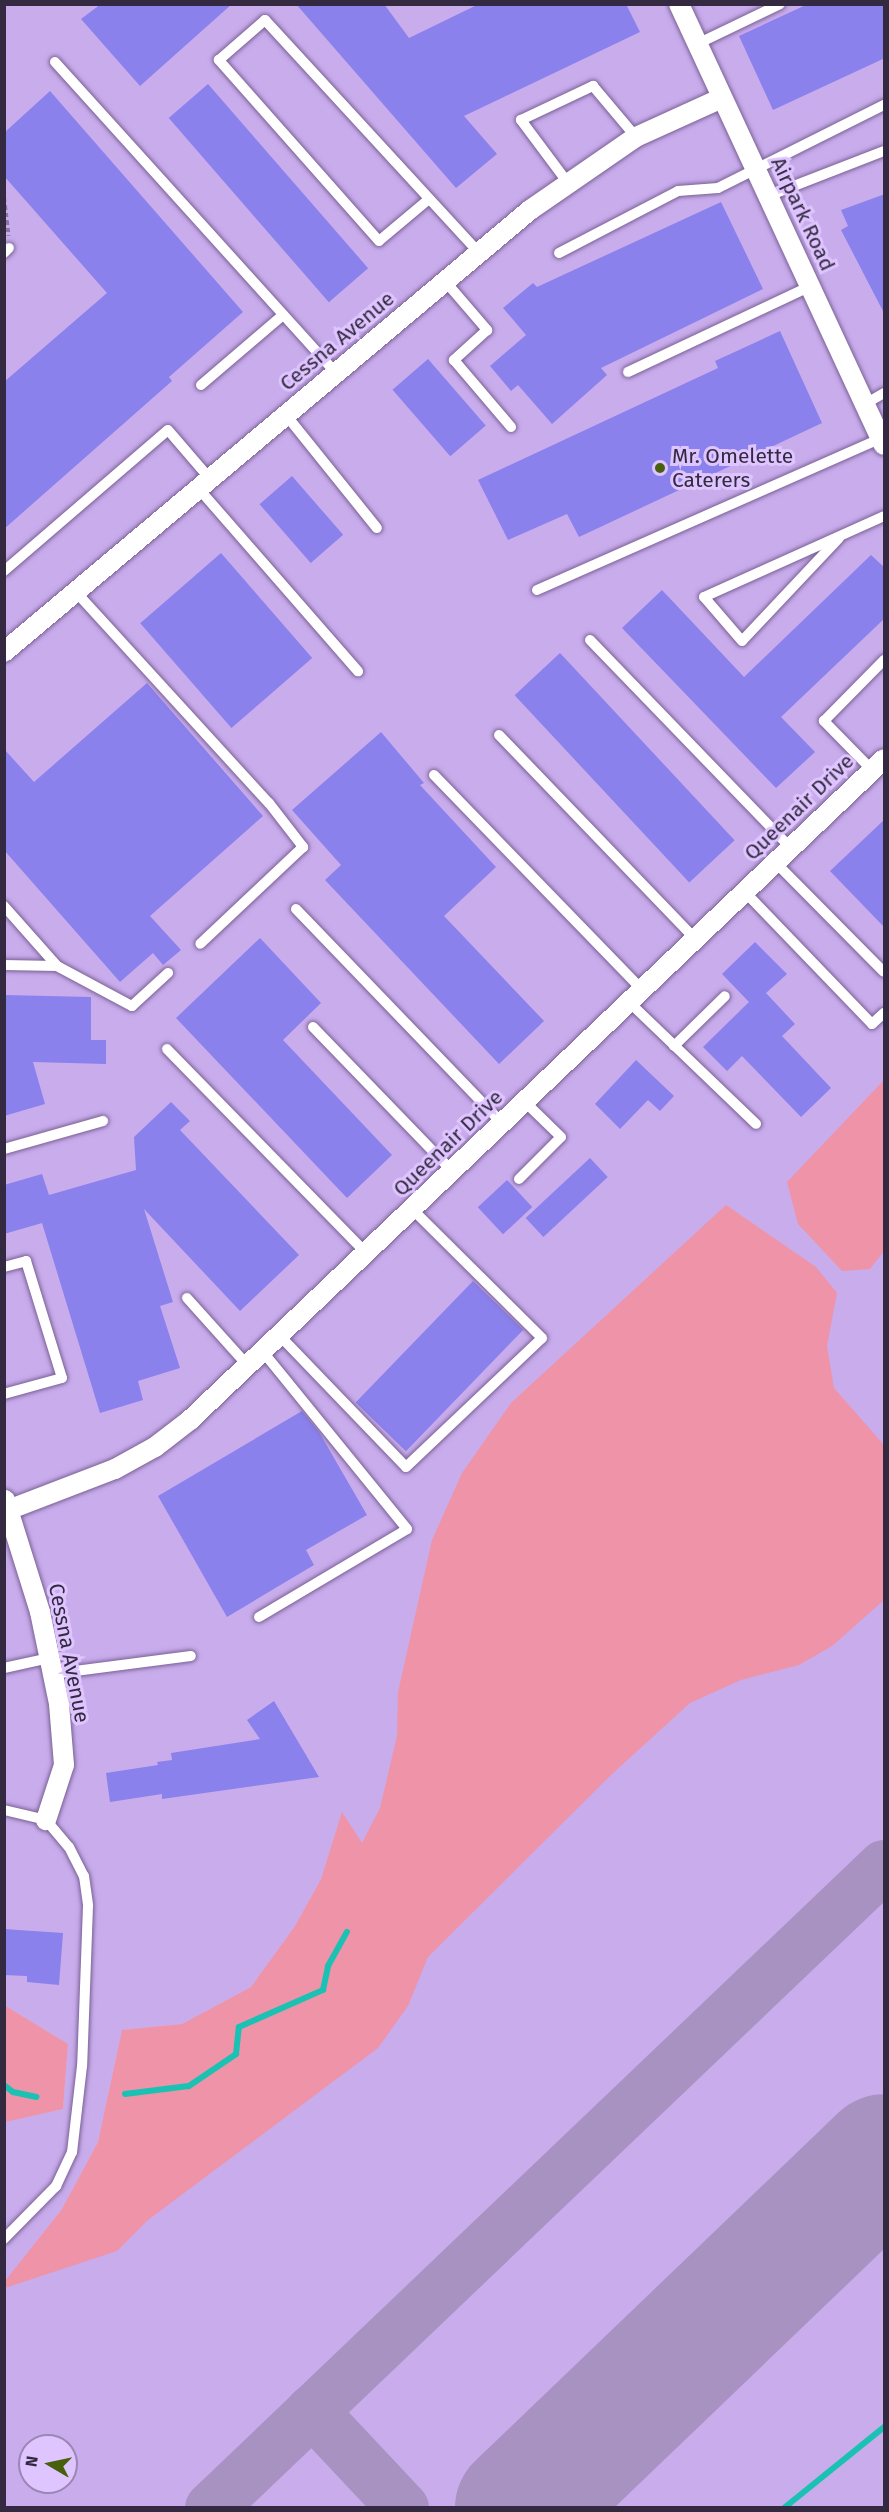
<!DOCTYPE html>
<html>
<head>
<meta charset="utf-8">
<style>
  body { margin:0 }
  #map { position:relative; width:889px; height:2512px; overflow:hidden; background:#d2b8f1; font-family:"Fira Sans",sans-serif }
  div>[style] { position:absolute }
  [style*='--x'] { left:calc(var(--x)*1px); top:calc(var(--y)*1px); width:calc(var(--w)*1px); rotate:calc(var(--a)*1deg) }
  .built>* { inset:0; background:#c9acec }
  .green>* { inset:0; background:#ef93a8 }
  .stream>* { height:6px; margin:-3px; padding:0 3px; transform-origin:3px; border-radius:3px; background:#1bc2b3 }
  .taxiway>* { height:52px; margin:-26px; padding:0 26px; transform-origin:26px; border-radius:26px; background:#a892c2 }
  .runway>* { height:130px; margin:-65px; padding:0 65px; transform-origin:65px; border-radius:65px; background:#a892c2 }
  .building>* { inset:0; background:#8a81ec; transform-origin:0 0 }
  .path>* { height:4px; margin-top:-2px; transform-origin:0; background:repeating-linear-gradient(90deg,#8a77a1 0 4.5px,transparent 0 7.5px) }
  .roads { filter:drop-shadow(0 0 2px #796195) drop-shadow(0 0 2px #796195) }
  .service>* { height:10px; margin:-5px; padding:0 5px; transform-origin:5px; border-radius:5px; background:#fff }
  .minor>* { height:20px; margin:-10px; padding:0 10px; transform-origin:10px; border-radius:10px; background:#fff }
  .dots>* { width:16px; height:16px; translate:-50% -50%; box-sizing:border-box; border:3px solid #dfc5ff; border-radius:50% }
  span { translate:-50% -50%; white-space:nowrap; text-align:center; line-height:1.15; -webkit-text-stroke:6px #dfc5ff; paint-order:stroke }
  .street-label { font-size:21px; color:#332940 }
  .poi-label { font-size:21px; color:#332940 }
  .left { translate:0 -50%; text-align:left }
  .frame { position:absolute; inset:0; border:6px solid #332940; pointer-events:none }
  .north { position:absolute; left:18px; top:2434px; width:60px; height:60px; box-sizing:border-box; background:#dfc5ff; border:2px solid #9a87b3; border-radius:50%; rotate:279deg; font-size:16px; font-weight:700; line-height:24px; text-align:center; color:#332940 }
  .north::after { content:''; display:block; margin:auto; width:21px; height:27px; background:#485f0b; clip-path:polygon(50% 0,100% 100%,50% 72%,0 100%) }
</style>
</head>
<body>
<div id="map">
  <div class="built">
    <div style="clip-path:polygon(evenodd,5px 5px,884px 5px,884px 2507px,5px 2507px,4px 2122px,63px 2109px,68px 2044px,4px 2005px,5px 5px,342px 1813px,286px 2027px,31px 2248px,62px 2209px,98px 2142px,122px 2030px,182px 2024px,251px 1987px,295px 1926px,321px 1879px,342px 1813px,5px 5px,30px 2446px,66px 2446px,66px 2482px,30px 2482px,30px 2446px)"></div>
  </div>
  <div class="green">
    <div style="clip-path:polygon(884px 1080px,884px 1251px,870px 1269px,842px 1271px,798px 1224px,787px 1182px)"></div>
    <div style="clip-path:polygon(726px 1205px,816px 1267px,837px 1293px,827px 1346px,834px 1388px,884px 1445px,884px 1600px,832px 1646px,799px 1665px,741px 1680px,690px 1703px,611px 1775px,428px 1957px,408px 2006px,378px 2048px,148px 2220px,117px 2251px,5px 2288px,5px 2281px,62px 2209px,98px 2142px,122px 2030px,182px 2024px,251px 1987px,295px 1926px,321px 1879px,342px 1812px,362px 1843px,380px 1808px,397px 1736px,398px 1692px,432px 1540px,462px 1473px,511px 1403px)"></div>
    <div style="clip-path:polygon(4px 2005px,68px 2044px,63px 2109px,5px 2122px)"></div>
  </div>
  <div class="stream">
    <div style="--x:4;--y:2085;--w:11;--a:38"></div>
    <div style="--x:13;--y:2092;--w:24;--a:12"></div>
    <div style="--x:125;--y:2094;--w:64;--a:-7.1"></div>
    <div style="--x:189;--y:2086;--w:57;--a:-34.2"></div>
    <div style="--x:236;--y:2054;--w:27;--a:-84"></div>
    <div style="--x:239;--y:2027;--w:92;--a:-23.8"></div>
    <div style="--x:323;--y:1990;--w:25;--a:-78"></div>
    <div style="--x:328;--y:1966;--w:39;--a:-61"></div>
    <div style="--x:784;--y:2508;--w:129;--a:-39"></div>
  </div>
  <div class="taxiway">
    <div style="--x:312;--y:2411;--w:133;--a:46.8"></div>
    <div style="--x:211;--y:2508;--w:930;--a:-43.65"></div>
  </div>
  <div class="runway">
    <div style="--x:520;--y:2508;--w:504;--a:-43.79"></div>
  </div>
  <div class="building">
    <div style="clip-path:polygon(101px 4px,232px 4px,140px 86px,81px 19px)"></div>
    <div style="clip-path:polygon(296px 4px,384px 4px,409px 38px,479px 4px,626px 4px,640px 32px,464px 116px,497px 154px,456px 188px)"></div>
    <div style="clip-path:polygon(808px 4px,885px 4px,885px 58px,773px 110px,739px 36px)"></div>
    <div style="left:208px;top:84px;width:244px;height:52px;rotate:49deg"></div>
    <div style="clip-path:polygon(50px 91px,243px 312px,169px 377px,172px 381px,4px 529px,4px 382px,107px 293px,4px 176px,4px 133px)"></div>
    <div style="clip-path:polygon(885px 194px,885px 315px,841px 230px,848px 226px,841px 210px)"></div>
    <div style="clip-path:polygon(721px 202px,763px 289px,601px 368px,607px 375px,552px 424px,518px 385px,511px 391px,490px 366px,526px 335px,503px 308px,533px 283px,537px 287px)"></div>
    <div style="clip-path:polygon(780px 331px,822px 423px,579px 537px,567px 514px,508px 540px,478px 480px,718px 368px,715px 361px)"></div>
    <div style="left:428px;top:359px;width:88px;height:47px;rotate:49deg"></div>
    <div style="left:292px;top:476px;width:78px;height:43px;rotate:49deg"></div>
    <div style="left:221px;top:553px;width:139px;height:107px;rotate:49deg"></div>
    <div style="clip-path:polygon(871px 555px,885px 568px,885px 618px,781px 717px,815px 752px,776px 788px,622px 628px,662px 590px,744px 677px)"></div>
    <div style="left:560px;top:653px;width:256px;height:62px;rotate:47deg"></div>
    <div style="clip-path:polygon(147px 683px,263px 816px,150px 916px,181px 950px,163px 965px,153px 953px,120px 982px,4px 850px,4px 749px,34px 782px)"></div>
    <div style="clip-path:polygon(381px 732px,424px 783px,420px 785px,496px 867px,444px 916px,544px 1021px,499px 1064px,325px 880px,341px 865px,292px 810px)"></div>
    <div style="clip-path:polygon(885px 819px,885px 928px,830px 871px)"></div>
    <div style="clip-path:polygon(260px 938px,321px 1003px,283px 1040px,392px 1155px,347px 1198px,176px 1018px)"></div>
    <div style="clip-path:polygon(755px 942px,787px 974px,766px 993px,795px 1024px,782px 1036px,831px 1088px,801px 1117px,742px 1056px,727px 1071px,703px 1047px,749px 1002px,722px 974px)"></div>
    <div style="clip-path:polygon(4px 995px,91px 997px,91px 1040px,106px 1040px,106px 1064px,33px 1062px,45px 1104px,4px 1116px)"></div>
    <div style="clip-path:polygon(636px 1060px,674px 1096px,660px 1111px,648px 1100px,620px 1129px,595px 1104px)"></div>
    <div style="clip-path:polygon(171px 1102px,190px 1121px,180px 1130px,299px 1255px,240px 1311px,144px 1209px,173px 1302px,160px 1306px,180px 1368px,138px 1381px,143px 1400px,100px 1413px,42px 1223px,4px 1234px,4px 1185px,42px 1174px,49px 1195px,136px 1170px,134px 1137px)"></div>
    <div style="left:590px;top:1158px;width:26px;height:88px;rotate:47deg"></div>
    <div style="left:507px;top:1180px;width:37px;height:40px;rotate:47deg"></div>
    <div style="left:473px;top:1281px;width:70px;height:169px;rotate:44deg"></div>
    <div style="clip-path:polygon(302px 1411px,319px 1432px,367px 1515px,306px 1550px,314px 1565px,227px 1617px,158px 1496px)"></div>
    <div style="clip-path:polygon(274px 1701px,319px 1777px,162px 1799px,162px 1794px,110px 1802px,106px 1773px,158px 1765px,157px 1762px,172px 1760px,171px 1753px,260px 1739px,247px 1720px)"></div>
    <div style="clip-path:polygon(4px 1929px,63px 1933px,59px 1985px,27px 1982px,27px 1976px,4px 1975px)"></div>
  </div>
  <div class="path">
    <div style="--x:4;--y:198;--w:38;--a:83"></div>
  </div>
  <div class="roads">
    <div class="service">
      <div style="--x:697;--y:44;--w:92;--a:-25.7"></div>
      <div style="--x:55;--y:62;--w:419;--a:47.9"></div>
      <div style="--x:568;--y:183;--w:79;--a:-126.7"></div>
      <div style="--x:521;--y:120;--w:80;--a:-25.3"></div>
      <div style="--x:593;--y:86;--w:67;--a:49.9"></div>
      <div style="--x:768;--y:196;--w:124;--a:-21.2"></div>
      <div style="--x:429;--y:199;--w:65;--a:140"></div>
      <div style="--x:379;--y:241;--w:242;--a:-131.5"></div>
      <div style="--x:219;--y:60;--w:61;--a:-41"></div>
      <div style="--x:265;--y:20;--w:316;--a:47.4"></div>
      <div style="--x:4;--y:253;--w:7;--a:-45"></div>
      <div style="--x:559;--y:253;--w:134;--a:-27.5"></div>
      <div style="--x:678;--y:191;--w:40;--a:-4.3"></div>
      <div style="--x:718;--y:188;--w:186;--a:-26.6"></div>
      <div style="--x:445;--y:281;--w:65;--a:49.4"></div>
      <div style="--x:487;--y:330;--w:45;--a:137.7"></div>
      <div style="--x:454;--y:360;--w:88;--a:49.6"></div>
      <div style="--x:628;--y:372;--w:202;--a:-25.2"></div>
      <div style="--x:201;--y:385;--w:108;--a:-40.5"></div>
      <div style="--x:865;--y:404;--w:22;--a:-30"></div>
      <div style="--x:286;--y:415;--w:145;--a:51.2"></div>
      <div style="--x:199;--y:489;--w:242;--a:48.9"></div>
      <div style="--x:839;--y:538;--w:141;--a:133.3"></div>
      <div style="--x:742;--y:641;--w:58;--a:-130.8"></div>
      <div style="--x:704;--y:597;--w:197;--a:-24.2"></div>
      <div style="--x:4;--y:571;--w:216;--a:-40.7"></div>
      <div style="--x:168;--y:430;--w:65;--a:49.4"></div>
      <div style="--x:537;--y:590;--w:376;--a:-23.8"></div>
      <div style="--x:76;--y:592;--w:286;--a:47.6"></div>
      <div style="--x:269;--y:803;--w:56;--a:52.3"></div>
      <div style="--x:303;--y:847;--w:141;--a:136.7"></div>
      <div style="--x:590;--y:640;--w:289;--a:46"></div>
      <div style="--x:499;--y:735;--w:283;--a:46.1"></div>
      <div style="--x:872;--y:770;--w:69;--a:-134.4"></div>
      <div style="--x:824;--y:721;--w:86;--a:-45.5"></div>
      <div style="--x:434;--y:775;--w:299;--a:45.9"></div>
      <div style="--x:776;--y:863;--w:153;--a:45.3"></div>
      <div style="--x:745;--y:892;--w:183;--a:46.1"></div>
      <div style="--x:872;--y:1024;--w:16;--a:-43"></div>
      <div style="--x:4;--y:906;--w:80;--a:48.5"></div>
      <div style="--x:57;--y:966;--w:53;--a:-178.9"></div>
      <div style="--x:296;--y:909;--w:298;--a:46.1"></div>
      <div style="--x:57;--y:966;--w:85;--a:28.1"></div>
      <div style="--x:132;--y:1006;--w:49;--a:-42.5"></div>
      <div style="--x:629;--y:1002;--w:176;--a:43.8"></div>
      <div style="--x:313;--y:1027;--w:202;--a:46"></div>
      <div style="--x:674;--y:1046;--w:71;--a:-44.4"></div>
      <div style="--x:167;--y:1049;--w:286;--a:45.7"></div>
      <div style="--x:4;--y:1149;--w:103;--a:-15.8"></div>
      <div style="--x:519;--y:1179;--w:59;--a:-45"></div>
      <div style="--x:561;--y:1137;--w:50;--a:-135.8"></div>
      <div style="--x:4;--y:1267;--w:23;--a:-15"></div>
      <div style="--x:26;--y:1261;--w:122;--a:72.9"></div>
      <div style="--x:62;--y:1378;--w:60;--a:164.6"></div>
      <div style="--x:187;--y:1298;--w:93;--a:48.1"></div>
      <div style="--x:281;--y:1337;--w:180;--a:46.1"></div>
      <div style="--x:406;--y:1467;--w:187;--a:-43.5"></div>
      <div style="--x:542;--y:1338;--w:182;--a:-135.2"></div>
      <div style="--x:259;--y:1617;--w:172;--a:-30.7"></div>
      <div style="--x:407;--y:1529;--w:227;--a:-129.1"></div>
      <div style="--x:4;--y:1668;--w:46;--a:-12.5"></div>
      <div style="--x:52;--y:1674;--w:140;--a:-7.4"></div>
      <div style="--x:4;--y:1810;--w:43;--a:13.4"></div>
      <div style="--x:46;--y:1820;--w:35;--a:50"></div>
      <div style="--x:69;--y:1847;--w:33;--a:63"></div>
      <div style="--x:84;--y:1876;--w:30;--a:82"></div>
      <div style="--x:88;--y:1906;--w:160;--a:92.1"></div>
      <div style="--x:82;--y:2066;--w:87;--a:96.6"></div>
      <div style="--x:72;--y:2152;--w:38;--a:115"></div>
      <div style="--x:56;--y:2186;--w:74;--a:134.5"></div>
    </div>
    <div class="minor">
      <div style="--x:679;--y:4;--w:486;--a:65.1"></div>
      <div style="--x:4;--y:652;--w:687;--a:-40.04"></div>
      <div style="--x:530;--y:210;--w:129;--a:-34.6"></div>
      <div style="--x:636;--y:137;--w:94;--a:-24.4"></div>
      <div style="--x:5;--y:1500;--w:117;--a:72.6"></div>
      <div style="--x:40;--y:1612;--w:94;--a:78.3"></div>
      <div style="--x:59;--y:1704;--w:61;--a:85.3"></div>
      <div style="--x:64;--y:1765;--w:58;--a:108.1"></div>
      <div style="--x:8;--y:1510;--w:115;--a:-21"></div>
      <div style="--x:115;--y:1469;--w:46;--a:-28.8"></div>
      <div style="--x:155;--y:1447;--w:44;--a:-37.6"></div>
      <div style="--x:190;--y:1420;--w:958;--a:-43.6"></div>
    </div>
  </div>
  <div class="dots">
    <div style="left:660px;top:468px;background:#485f0b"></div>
  </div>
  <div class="street-label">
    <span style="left:803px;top:214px;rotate:65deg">Airpark Road</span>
    <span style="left:337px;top:341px;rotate:-40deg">Cessna Avenue</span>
    <span style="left:799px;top:807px;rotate:-44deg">Queenair Drive</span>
    <span style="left:448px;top:1143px;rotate:-44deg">Queenair Drive</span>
    <span style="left:69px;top:1653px;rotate:79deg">Cessna Avenue</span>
  </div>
  <div class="poi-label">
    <span class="left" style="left:672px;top:468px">Mr. Omelette<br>Caterers</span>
  </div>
  <div class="frame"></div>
  <div class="north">N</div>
</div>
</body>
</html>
